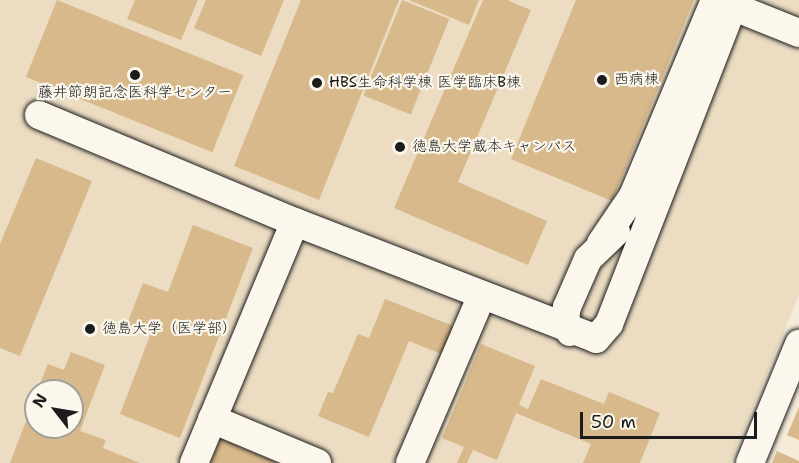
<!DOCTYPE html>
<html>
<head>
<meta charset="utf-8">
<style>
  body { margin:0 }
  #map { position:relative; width:799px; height:463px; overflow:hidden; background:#f4ebd9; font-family:"Shantell Sans","Klee One",sans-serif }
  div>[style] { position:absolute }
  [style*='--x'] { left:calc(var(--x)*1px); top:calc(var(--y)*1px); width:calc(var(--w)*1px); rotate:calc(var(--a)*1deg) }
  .built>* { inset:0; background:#ebdcc2 }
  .building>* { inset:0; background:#d7b98b; transform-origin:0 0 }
  .roads { filter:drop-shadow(0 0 2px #1c1c1c) drop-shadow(0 0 2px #1c1c1c) }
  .minor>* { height:28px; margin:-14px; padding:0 14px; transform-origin:14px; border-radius:14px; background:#fbf7ec }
  .dots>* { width:16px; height:16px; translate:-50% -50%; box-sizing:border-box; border:3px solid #fbf7ec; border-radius:50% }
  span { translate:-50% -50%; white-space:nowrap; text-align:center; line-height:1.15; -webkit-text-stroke:4.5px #fbf7ec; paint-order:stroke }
  .poi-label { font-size:15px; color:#1c1c1c }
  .left { translate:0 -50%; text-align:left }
  .north { position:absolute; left:24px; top:379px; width:60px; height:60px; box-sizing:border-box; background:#fbf7ec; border:2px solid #a29f99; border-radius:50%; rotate:301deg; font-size:16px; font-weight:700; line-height:24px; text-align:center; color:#1c1c1c }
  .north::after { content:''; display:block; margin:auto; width:21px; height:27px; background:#1c1c1c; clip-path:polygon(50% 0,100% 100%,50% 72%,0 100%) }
  .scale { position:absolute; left:580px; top:412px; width:177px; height:27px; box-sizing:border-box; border:3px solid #1c1c1c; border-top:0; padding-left:8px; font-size:18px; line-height:21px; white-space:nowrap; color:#1c1c1c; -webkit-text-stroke:4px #fbf7ec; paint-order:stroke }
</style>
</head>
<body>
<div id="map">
  <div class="built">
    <div style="clip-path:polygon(evenodd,0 0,799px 0,799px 295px,730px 463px,0 463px,0 0,36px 391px,72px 391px,72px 427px,36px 427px,36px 391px)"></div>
  </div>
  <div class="building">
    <div style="left:57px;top:0;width:201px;height:83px;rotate:22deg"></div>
    <div style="clip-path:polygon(135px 0,198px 0,181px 40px,127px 19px)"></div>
    <div style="clip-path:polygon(206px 0,284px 0,261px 56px,194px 28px)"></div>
    <div style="clip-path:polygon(301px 0,399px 0,319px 200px,234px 166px)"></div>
    <div style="left:402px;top:0;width:51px;height:103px;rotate:22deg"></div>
    <div style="clip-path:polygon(409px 0,479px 0,469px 25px)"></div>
    <div style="clip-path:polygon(483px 0,507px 0,531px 10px,458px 182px,547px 221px,528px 265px,394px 208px)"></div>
    <div style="clip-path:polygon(576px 0,694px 0,612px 201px,511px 159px)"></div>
    <div style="clip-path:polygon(36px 158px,92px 181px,20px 356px,0 348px,0 244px)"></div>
    <div style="clip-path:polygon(193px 225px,253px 248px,180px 438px,120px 414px,151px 333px,127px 324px,143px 283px,168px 292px)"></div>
    <div style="clip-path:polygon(385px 299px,456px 327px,444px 355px,409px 341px,369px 437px,318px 416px,328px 392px,333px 393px,358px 334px,369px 338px)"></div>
    <div style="clip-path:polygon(481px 344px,535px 366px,519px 405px,528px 409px,541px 379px,604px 404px,609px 392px,660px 413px,640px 463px,583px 463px,591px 444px,516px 413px,497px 460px,473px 450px,467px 463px,457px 463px,464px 447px,442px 438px)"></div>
    <div style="clip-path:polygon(71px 352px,105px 365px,80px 431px,106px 440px,103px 448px,140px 463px,10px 463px,36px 395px,36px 427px,72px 427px,72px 391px,37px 391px,48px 364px,64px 370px)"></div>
    <div style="clip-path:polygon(799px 407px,799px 440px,787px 435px)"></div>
    <div style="clip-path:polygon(221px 438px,278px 463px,210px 463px)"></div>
    <div style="clip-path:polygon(777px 451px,799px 461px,799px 463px,772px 463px)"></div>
  </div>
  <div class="roads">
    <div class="minor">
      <div style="--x:734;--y:7;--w:70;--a:21.8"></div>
      <div style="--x:39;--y:115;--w:277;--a:22.7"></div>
      <div style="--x:295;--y:222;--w:323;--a:21.2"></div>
      <div style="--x:596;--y:339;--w:20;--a:-49"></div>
      <div style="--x:609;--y:324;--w:348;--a:-68.7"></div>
      <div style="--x:601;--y:243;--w:57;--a:-55.8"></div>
      <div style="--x:633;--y:196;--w:212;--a:-67.3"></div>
      <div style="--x:570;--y:332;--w:16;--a:-108"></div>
      <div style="--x:565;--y:317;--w:10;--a:-79"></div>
      <div style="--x:567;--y:307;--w:52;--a:-66.4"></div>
      <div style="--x:588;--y:259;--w:39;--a:-44"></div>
      <div style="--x:212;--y:419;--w:114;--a:22.7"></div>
      <div style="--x:194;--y:463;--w:261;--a:-67.3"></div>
      <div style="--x:410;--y:463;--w:181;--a:-66.8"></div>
      <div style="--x:750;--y:463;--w:129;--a:-67.6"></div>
    </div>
  </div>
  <div class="dots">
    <div style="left:135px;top:75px;background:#1c1c1c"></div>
    <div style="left:602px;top:80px;background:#1c1c1c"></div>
    <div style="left:317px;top:83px;background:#1c1c1c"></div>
    <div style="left:400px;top:147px;background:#1c1c1c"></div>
    <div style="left:90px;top:329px;background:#1c1c1c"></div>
  </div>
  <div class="poi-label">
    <span class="left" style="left:614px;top:80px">西病棟</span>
    <span class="left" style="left:329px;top:83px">HBS生命科学棟 医学臨床B棟</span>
    <span style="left:135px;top:93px">藤井節朗記念医科学センター</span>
    <span class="left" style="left:412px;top:147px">徳島大学蔵本キャンパス</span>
    <span class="left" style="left:102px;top:329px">徳島大学（医学部）</span>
  </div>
  <div class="north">N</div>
  <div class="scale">50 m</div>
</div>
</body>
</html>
